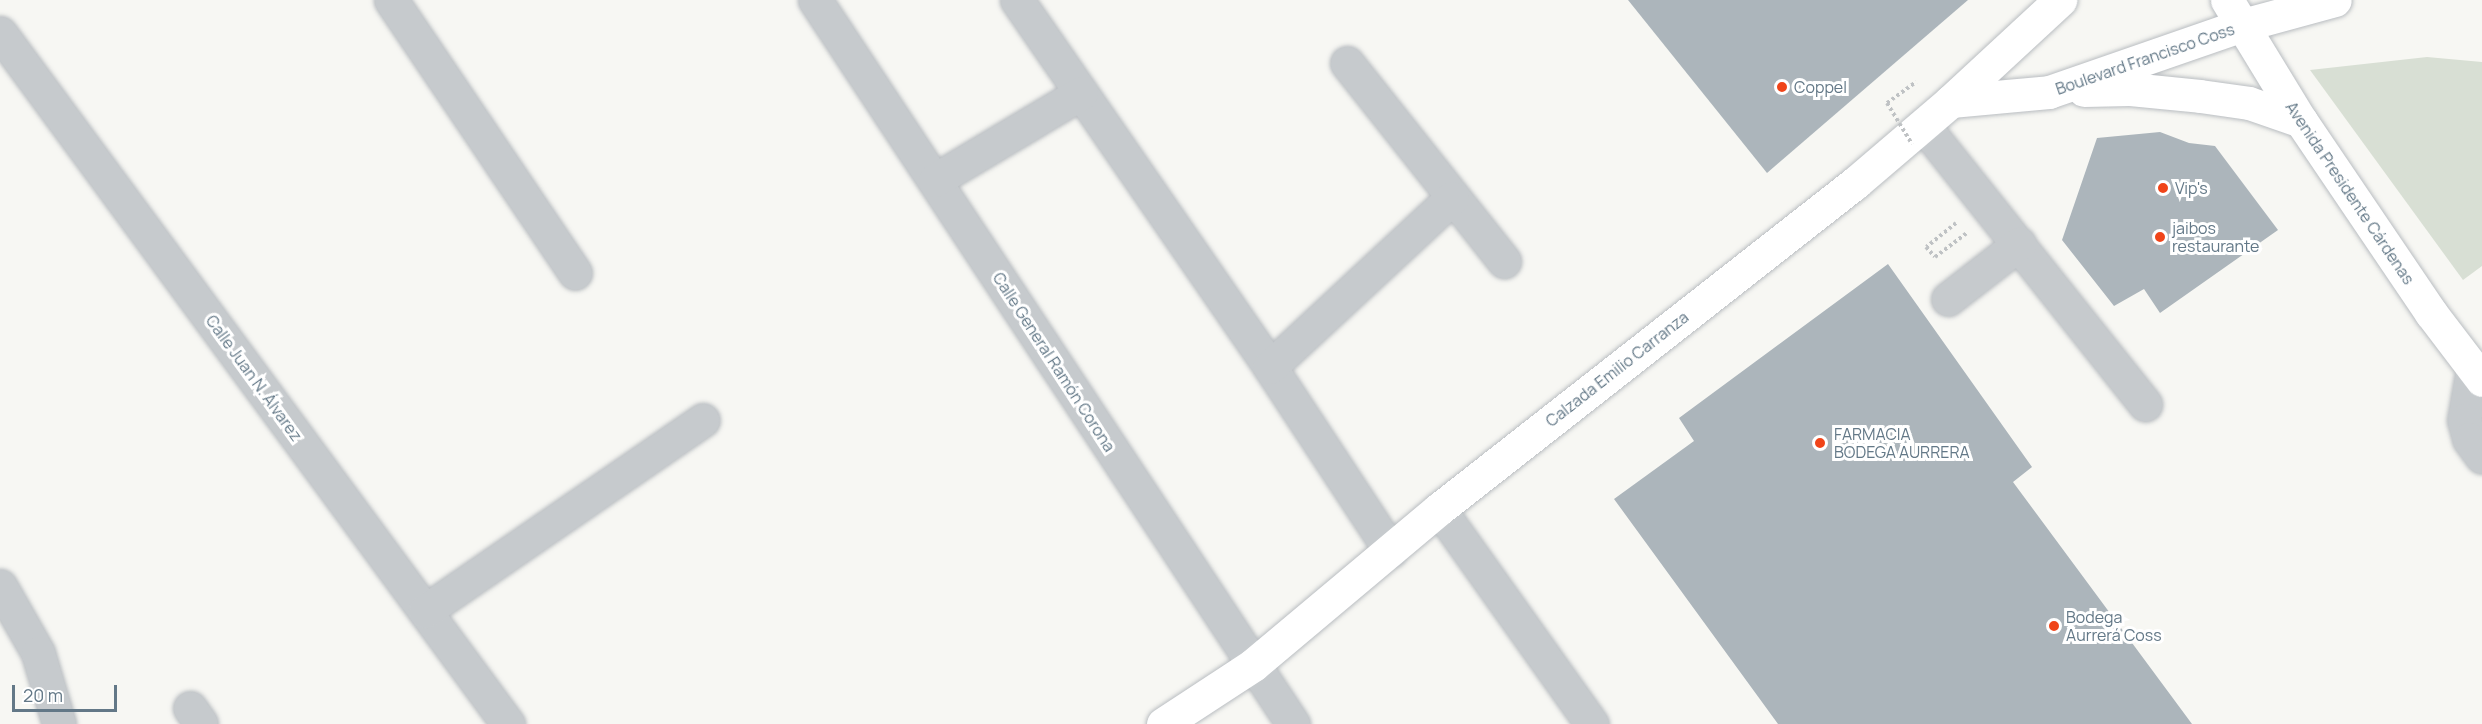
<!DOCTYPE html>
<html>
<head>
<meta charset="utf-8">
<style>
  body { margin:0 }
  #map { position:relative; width:2482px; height:724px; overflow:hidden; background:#f7f7f3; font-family:Manrope,sans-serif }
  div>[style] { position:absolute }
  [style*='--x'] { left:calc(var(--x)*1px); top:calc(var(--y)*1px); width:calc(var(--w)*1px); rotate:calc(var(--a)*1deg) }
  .green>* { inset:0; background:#d8dfd4 }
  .building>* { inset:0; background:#acb5bb }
  .path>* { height:4px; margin-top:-2px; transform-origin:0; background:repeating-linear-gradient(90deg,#bfc2c4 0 3px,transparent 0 6px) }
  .roads { filter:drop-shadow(0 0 2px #b9bdc1) drop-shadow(0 0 2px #b9bdc1) }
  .minor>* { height:33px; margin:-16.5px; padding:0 16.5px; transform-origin:16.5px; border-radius:16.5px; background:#c6cacd }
  .major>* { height:33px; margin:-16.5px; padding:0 16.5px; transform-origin:16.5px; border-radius:16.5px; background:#fff }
  .path-bridge>* { height:4px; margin-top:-2px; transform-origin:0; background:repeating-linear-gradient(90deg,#bfc2c4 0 3px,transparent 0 6px) }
  .dots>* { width:16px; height:16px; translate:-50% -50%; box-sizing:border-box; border:3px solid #fff; border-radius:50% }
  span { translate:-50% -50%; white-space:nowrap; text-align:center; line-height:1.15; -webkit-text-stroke:6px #fff; paint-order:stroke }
  .street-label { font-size:16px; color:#637887 }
  .poi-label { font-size:16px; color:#637887 }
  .left { translate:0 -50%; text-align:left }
  .scale { position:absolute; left:12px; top:685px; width:105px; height:27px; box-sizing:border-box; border:3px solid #637887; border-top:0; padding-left:8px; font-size:18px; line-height:21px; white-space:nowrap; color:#637887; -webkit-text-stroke:4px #fff; paint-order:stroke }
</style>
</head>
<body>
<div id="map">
  <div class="green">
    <div style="clip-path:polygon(2427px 57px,2482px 62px,2482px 266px,2463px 280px,2310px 70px)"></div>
  </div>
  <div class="building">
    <div style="clip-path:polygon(1628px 0,1968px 0,1767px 173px)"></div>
    <div style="clip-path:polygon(2160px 132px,2189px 143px,2215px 146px,2278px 230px,2160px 313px,2144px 289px,2114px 306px,2062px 240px,2097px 138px)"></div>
    <div style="clip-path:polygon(1888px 264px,2032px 467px,2013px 482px,2192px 724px,1778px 724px,1614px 499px,1694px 441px,1679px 418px)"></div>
  </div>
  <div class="path">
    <div style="--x:1887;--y:103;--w:36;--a:-36"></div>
    <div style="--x:1956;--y:223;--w:38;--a:141"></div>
    <div style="--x:1926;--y:247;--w:13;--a:48"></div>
    <div style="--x:1935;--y:257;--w:40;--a:-37"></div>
  </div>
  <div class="roads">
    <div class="minor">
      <div style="--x:391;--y:0;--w:329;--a:56"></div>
      <div style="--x:815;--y:0;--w:868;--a:56.57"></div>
      <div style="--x:1017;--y:0;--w:446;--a:55.4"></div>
      <div style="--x:1270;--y:367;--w:220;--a:56.7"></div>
      <div style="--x:0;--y:33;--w:858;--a:53.68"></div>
      <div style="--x:1347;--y:63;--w:253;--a:51.6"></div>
      <div style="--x:1923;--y:125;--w:357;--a:51.5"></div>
      <div style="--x:935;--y:180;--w:170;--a:-30.8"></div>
      <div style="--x:1948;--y:299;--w:90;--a:-37.8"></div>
      <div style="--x:1270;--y:367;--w:248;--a:-42.9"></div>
      <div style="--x:2473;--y:368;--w:53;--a:99.8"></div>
      <div style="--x:2464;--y:420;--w:20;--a:75"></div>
      <div style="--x:2469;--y:439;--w:22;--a:54"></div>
      <div style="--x:1439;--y:509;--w:264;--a:54.6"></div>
      <div style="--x:0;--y:586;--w:77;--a:60.4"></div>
      <div style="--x:38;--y:653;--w:74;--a:73.5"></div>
      <div style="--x:425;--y:611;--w:337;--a:-34.5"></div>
      <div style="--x:190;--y:708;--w:19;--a:55"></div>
    </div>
    <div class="major">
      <div style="--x:2227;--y:0;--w:142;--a:58.6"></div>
      <div style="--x:2301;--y:121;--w:232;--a:55.9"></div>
      <div style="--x:2431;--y:313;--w:84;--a:52.7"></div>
      <div style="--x:2084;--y:90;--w:46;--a:-1.2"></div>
      <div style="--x:2130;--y:89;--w:70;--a:5.7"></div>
      <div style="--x:2200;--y:96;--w:49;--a:8.1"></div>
      <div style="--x:2249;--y:103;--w:55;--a:19.1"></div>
      <div style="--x:1951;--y:101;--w:98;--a:-5.2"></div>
      <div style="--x:2049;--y:92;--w:205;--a:-19.1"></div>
      <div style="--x:2243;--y:25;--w:95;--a:-15.2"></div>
      <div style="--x:1163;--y:724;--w:108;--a:-33.2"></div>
      <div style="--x:1253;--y:665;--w:243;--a:-40"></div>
      <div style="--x:1439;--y:509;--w:529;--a:-38.08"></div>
      <div style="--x:1855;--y:183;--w:126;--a:-40.5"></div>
      <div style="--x:1951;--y:101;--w:149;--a:-42.8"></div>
    </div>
  </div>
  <div class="path-bridge">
    <div style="--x:1887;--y:103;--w:48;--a:58.6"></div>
  </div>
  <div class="dots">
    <div style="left:1782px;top:87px;background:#f04419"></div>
    <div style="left:2163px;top:188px;background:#f04419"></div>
    <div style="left:2160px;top:237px;background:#f04419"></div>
    <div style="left:1820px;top:443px;background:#f04419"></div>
    <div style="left:2054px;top:626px;background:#f04419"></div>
  </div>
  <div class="street-label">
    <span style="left:2145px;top:59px;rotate:-19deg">Boulevard Francisco Coss</span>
    <span style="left:2350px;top:193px;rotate:56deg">Avenida Presidente Cárdenas</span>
    <span style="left:1054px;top:362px;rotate:57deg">Calle General Ramón Corona</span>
    <span style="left:1617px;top:369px;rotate:-38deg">Calzada Emilio Carranza</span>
    <span style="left:254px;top:378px;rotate:54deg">Calle Juan N. Álvarez</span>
  </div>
  <div class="poi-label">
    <span class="left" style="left:1794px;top:87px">Coppel</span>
    <span class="left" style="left:2175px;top:188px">Vip's</span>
    <span class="left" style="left:2172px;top:237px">jaibos<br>restaurante</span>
    <span class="left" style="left:1834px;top:443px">FARMACIA<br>BODEGA AURRERA</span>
    <span class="left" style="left:2066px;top:626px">Bodega<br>Aurrerá Coss</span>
  </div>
  <div class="scale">20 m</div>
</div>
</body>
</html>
